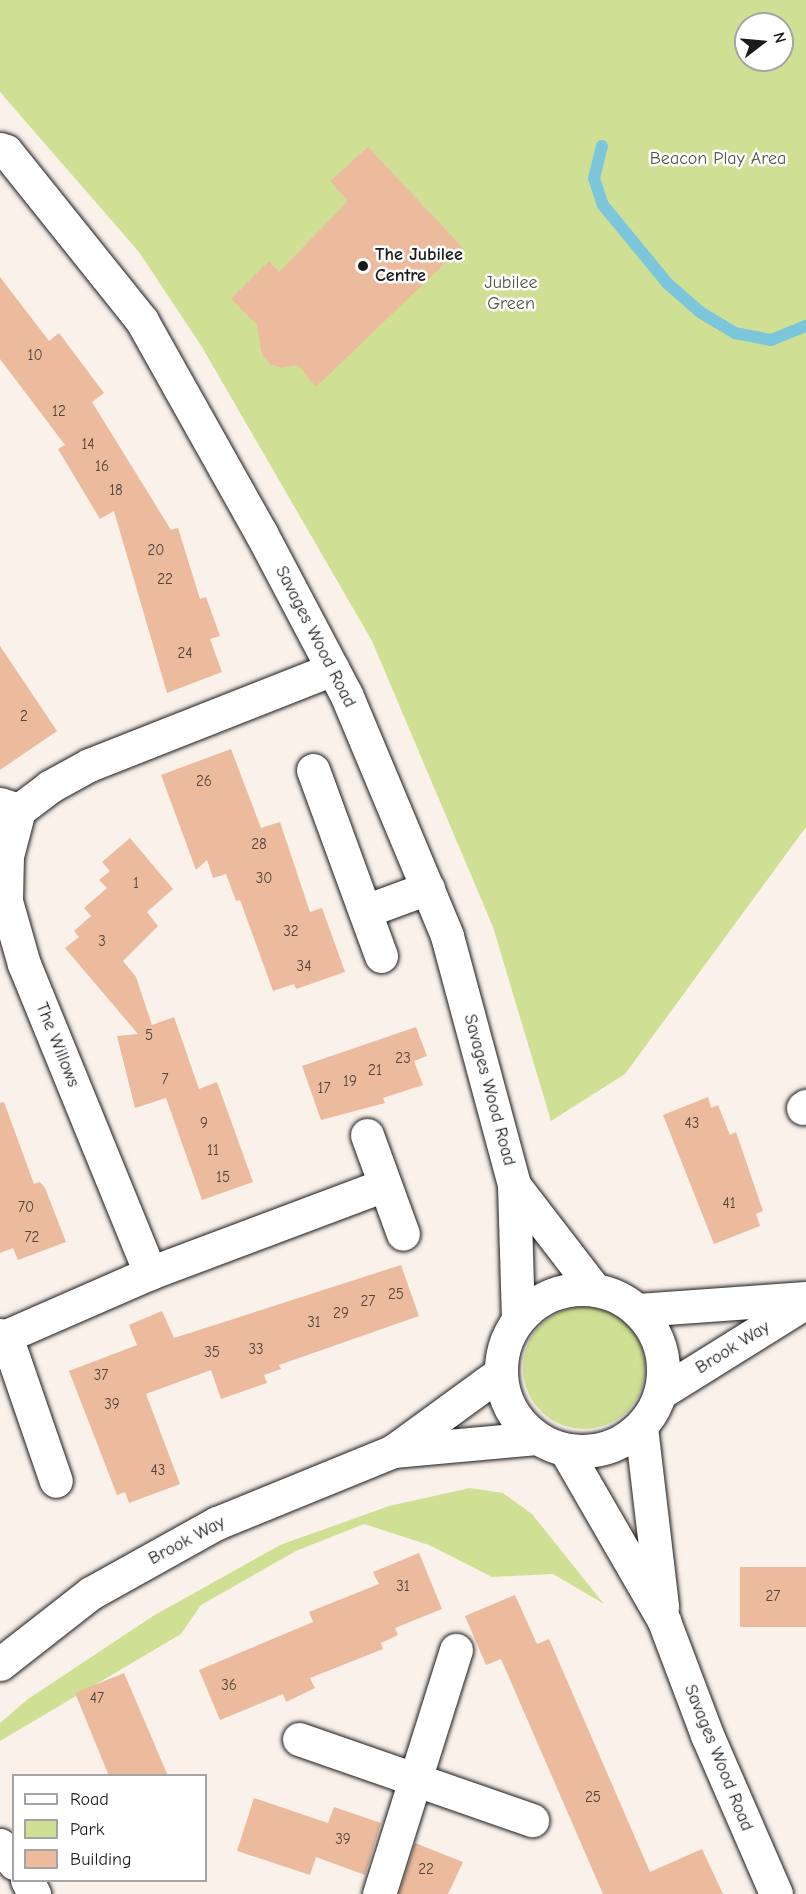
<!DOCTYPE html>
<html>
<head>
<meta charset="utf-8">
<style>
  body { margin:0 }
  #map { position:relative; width:806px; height:1894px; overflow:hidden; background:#fbf1eb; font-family:"Comic Neue",sans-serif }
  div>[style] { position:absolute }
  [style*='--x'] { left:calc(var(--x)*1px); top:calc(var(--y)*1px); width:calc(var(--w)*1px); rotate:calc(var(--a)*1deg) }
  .green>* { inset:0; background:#cfe094 }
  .round { border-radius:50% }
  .stream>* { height:12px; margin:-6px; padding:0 6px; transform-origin:6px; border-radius:6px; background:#7bc6db }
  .building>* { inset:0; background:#ecba9d; transform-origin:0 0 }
  .roads { filter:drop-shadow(0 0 2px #1c1c1c) drop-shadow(0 0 2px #1c1c1c) }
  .minor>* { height:33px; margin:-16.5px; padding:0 16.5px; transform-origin:16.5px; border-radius:16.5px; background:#fff }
  .minor>.ring { margin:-16.5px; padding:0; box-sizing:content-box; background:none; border:33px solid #fff; border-radius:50% }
  .dots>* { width:16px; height:16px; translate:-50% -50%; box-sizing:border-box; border:3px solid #fff; border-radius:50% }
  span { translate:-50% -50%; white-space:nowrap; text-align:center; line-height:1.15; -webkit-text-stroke:5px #fff; paint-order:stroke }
  .number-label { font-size:15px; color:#50443c }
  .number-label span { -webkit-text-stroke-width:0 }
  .park-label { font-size:18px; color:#525740 }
  .poi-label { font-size:18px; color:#1c1c1c; font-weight:700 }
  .left { translate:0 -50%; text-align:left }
  .street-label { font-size:18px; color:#1c1c1c }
  .legend { position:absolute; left:12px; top:1774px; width:195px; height:108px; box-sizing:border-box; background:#fff; border:2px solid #a4a4a4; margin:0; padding:8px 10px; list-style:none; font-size:18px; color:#1c1c1c }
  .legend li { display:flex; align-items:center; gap:12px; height:30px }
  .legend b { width:30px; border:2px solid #a4a4a4 }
  .north { position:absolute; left:734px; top:12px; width:60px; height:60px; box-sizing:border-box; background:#fff; border:2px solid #a4a4a4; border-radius:50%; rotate:74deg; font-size:16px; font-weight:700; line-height:24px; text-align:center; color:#1c1c1c }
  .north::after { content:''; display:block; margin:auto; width:21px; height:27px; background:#1c1c1c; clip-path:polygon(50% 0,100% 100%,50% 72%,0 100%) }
</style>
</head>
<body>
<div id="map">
  <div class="green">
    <div style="clip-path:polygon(evenodd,0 0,806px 0,806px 827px,625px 1074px,551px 1121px,493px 927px,372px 641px,202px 347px,139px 252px,0 92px,0 0,746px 24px,782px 24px,782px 60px,746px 60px,746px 24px)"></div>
    <div class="round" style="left:523px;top:1307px;width:122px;height:122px"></div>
    <div style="clip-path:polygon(470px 1488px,503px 1493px,532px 1514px,604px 1604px,553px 1574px,492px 1577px,429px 1545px,364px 1524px,296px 1551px,201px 1605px,181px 1634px,0 1741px,0 1723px,28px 1699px,153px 1616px,280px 1545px,389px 1506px)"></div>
  </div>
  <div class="stream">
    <div style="--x:602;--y:146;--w:33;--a:104"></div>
    <div style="--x:594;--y:178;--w:28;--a:72"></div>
    <div style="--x:603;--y:205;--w:101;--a:50.6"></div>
    <div style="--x:667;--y:283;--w:44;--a:41.3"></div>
    <div style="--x:700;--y:312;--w:41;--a:31"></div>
    <div style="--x:735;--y:333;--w:37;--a:11"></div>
    <div style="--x:771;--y:340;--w:38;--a:-22"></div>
  </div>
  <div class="building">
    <div style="clip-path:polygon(368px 147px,462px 247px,316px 387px,298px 365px,281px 368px,270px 364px,262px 354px,257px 325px,231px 299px,269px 261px,279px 272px,348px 201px,330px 181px)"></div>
    <div style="clip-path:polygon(0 277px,49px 341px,59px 333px,104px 393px,92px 402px,171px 530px,178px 528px,200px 599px,206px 597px,220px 636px,210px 639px,222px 672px,167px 693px,114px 511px,100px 519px,58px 449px,65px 445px,0 359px)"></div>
    <div style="clip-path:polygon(0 646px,57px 731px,0 770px)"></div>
    <div style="clip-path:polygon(231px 749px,261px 828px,280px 822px,310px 912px,322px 908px,345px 972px,296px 989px,294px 984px,273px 991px,240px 900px,236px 901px,226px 874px,213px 878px,207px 860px,196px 870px,161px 775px)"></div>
    <div style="clip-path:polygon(130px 838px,173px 889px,147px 912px,158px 926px,123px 961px,136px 977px,152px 1025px,174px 1017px,199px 1089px,217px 1082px,253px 1182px,202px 1200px,166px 1098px,135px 1108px,117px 1036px,138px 1034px,65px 948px,79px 937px,74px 931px,91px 916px,84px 908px,107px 888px,99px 880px,110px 871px,102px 862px)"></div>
    <div style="clip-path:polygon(416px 1027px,427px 1056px,414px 1061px,423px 1085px,383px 1098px,385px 1103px,321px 1120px,302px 1066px)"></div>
    <div style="clip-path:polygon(708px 1097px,711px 1108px,718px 1105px,730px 1135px,736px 1132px,763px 1211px,756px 1214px,760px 1226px,714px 1244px,663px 1115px)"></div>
    <div style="clip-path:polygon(4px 1102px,34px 1184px,40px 1182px,45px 1188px,66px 1242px,18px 1260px,13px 1248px,0 1253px,0 1103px)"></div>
    <div style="clip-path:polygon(401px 1265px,419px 1316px,279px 1365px,281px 1369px,264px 1375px,267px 1383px,221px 1399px,211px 1370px,146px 1394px,180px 1484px,129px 1503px,125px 1492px,117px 1495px,69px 1371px,137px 1345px,129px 1325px,162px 1311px,174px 1338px)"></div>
    <div style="clip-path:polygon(419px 1553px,442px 1609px,395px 1628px,398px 1635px,381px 1643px,383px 1649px,310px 1678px,315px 1688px,286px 1702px,283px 1694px,220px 1720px,199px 1670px,313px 1622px,309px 1612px,379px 1584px,373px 1572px)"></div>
    <div style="left:740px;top:1567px;width:66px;height:60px"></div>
    <div style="clip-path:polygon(515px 1595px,537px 1644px,549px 1639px,650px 1872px,702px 1849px,723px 1894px,603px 1894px,501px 1659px,486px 1665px,465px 1616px)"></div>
    <div style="clip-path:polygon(124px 1673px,139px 1708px,168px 1776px,109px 1776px,75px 1693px)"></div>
    <div style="clip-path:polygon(254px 1798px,328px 1823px,334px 1807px,381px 1823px,365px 1875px,316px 1857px,310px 1875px,237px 1851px)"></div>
    <div style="clip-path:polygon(415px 1843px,463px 1862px,448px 1894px,399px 1894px)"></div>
  </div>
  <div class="roads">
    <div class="minor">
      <div style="--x:0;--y:149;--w:6;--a:18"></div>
      <div style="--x:6;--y:151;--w:218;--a:51.3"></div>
      <div style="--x:142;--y:321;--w:243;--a:60.7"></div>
      <div style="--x:261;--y:533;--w:182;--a:62.2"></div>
      <div style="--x:346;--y:694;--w:262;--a:67.3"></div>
      <div style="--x:447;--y:936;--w:258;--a:74.9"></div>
      <div style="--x:514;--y:1185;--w:133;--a:88.3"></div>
      <div style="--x:313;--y:770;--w:198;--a:69.9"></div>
      <div style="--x:0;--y:804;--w:20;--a:18"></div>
      <div style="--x:19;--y:810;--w:48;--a:104.6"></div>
      <div style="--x:7;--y:856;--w:45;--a:91.3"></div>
      <div style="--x:6;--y:901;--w:66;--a:74.1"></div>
      <div style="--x:24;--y:964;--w:334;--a:67.8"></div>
      <div style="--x:19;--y:810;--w:38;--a:-37"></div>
      <div style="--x:49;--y:787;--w:46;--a:-28.8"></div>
      <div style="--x:89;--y:765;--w:262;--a:-21.5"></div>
      <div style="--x:365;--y:911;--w:67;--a:-20.1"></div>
      <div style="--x:803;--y:1108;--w:4;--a:-34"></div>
      <div style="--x:367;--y:1135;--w:105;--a:70"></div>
      <div style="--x:514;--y:1185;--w:131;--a:52.4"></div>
      <div class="ring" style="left:501px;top:1289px;width:129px;height:129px"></div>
      <div style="--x:638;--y:1310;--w:168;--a:-4.1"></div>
      <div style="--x:0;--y:1335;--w:6;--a:9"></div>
      <div style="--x:6;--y:1336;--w:153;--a:71"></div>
      <div style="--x:6;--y:1336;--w:157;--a:-23.6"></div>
      <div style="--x:150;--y:1273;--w:250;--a:-20.6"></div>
      <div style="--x:660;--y:1393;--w:172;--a:-31.9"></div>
      <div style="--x:641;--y:1427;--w:181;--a:83.3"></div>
      <div style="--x:393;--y:1451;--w:144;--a:-5.2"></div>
      <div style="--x:566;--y:1451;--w:196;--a:60"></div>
      <div style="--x:664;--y:1621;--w:122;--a:69.3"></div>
      <div style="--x:707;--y:1735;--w:173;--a:66.5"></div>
      <div style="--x:0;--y:1664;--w:115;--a:-38"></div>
      <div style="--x:91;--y:1593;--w:144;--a:-29.1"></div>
      <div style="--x:217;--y:1523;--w:190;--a:-22.2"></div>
      <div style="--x:393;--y:1451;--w:132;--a:-36.1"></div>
      <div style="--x:299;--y:1739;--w:247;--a:19.2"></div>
      <div style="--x:0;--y:1845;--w:23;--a:52"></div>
      <div style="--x:27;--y:1880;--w:16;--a:63"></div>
      <div style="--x:379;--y:1894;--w:256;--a:-72.5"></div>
    </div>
  </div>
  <div class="dots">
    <div style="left:363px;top:266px;background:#1c1c1c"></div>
  </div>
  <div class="number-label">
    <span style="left:35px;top:356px">10</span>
    <span style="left:59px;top:412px">12</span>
    <span style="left:88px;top:445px">14</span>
    <span style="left:102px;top:467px">16</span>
    <span style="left:116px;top:491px">18</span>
    <span style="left:156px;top:551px">20</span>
    <span style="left:165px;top:580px">22</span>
    <span style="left:185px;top:654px">24</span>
    <span style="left:24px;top:717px">2</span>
    <span style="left:204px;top:782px">26</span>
    <span style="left:259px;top:845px">28</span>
    <span style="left:264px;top:879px">30</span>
    <span style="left:136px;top:884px">1</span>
    <span style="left:291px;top:932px">32</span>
    <span style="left:102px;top:942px">3</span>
    <span style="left:304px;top:967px">34</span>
    <span style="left:149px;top:1036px">5</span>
    <span style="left:403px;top:1059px">23</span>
    <span style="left:375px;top:1071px">21</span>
    <span style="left:165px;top:1080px">7</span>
    <span style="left:350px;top:1082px">19</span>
    <span style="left:324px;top:1089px">17</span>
    <span style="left:204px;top:1124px">9</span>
    <span style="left:692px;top:1124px">43</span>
    <span style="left:213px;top:1151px">11</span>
    <span style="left:223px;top:1178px">15</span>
    <span style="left:729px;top:1204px">41</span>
    <span style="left:26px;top:1208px">70</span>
    <span style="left:32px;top:1238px">72</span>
    <span style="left:396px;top:1295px">25</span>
    <span style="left:368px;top:1302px">27</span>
    <span style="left:341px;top:1314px">29</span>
    <span style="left:314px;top:1323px">31</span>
    <span style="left:256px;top:1350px">33</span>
    <span style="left:212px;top:1353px">35</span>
    <span style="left:101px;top:1376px">37</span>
    <span style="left:112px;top:1405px">39</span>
    <span style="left:158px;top:1471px">43</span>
    <span style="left:403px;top:1587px">31</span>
    <span style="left:773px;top:1597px">27</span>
    <span style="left:229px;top:1686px">36</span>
    <span style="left:97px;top:1699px">47</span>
    <span style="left:593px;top:1798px">25</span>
    <span style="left:343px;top:1840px">39</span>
    <span style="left:426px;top:1870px">22</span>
  </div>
  <div class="park-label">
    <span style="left:718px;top:159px">Beacon Play Area</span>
    <span style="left:511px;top:294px">Jubilee<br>Green</span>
  </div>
  <div class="poi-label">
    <span class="left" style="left:375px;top:266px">The Jubilee<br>Centre</span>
  </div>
  <div class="street-label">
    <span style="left:315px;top:637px;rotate:63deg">Savages Wood Road</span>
    <span style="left:57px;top:1045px;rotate:68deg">The Willows</span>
    <span style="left:489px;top:1090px;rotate:75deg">Savages Wood Road</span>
    <span style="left:733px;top:1348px;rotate:-32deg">Brook Way</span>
    <span style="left:187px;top:1541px;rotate:-28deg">Brook Way</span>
    <span style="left:718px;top:1758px;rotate:68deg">Savages Wood Road</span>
  </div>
  <ul class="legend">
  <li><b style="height:8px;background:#fff"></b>Road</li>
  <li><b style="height:16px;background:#cfe094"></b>Park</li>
  <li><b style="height:16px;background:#ecba9d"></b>Building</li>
  </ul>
  <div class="north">N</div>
</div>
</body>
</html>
